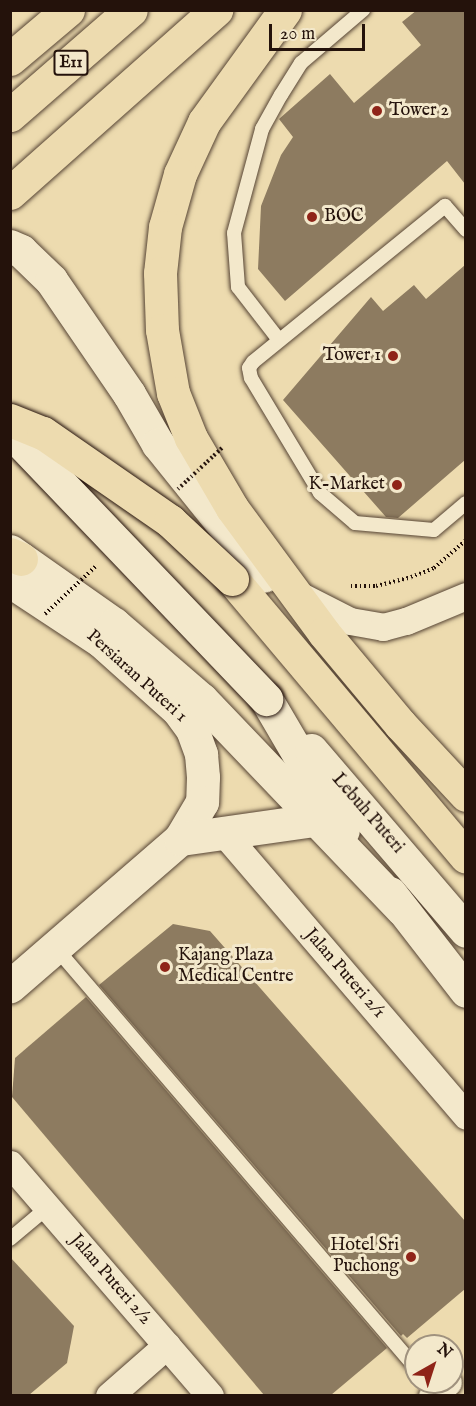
<!DOCTYPE html>
<html>
<head>
<meta charset="utf-8">
<style>
  body { margin:0 }
  #map { position:relative; width:476px; height:1406px; overflow:hidden; background:#eddbaf; font-family:"IM FELL English",serif }
  div>[style] { position:absolute }
  [style*='--x'] { left:calc(var(--x)*1px); top:calc(var(--y)*1px); width:calc(var(--w)*1px); rotate:calc(var(--a)*1deg) }
  .building>* { inset:0; background:#8d7b60 }
  .path>* { height:4px; margin-top:-2px; transform-origin:0; background:repeating-linear-gradient(90deg,#24120b 0 1.5px,transparent 0 4.5px) }
  .roads { filter:drop-shadow(0 0 2px #564434) drop-shadow(0 0 2px #564434) }
  .service>* { height:14px; margin:-7px; padding:0 7px; transform-origin:7px; border-radius:7px; background:#f3e8cb }
  .minor>* { height:27px; margin:-13.5px; padding:0 13.5px; transform-origin:13.5px; border-radius:13.5px; background:#f3e8cb }
  .tertiary>* { height:33px; margin:-16.5px; padding:0 16.5px; transform-origin:16.5px; border-radius:16.5px; background:#f3e8cb }
  .secondary>* { height:33px; margin:-16.5px; padding:0 16.5px; transform-origin:16.5px; border-radius:16.5px; background:#f3e8cb }
  .motorway>* { height:33px; margin:-16.5px; padding:0 16.5px; transform-origin:16.5px; border-radius:16.5px; background:#eddbaf }
  .path-bridge>* { height:4px; margin-top:-2px; transform-origin:0; background:repeating-linear-gradient(90deg,#24120b 0 1.5px,transparent 0 4.5px) }
  .bridges { filter:drop-shadow(0 0 2px #24120b) drop-shadow(0 0 2px #24120b) }
  .secondary-bridge>* { height:33px; margin:-16.5px; padding:0 16.5px; transform-origin:16.5px; border-radius:16.5px; background:#f3e8cb }
  .motorway-bridge>* { height:33px; margin:-16.5px; padding:0 16.5px; transform-origin:16.5px; border-radius:16.5px; background:#eddbaf }
  .dots>* { width:16px; height:16px; translate:-50% -50%; box-sizing:border-box; border:3px solid #f3e8cb; border-radius:50% }
  span { translate:-50% -50%; white-space:nowrap; text-align:center; line-height:1.15; -webkit-text-stroke:6px #f3e8cb; paint-order:stroke }
  .shield-label span { padding:2px 4px; background:#f3e8cb; border:2px solid; border-radius:4px; -webkit-text-stroke-width:0 }
  .shield-label { font-size:16px; color:#24120b; font-weight:700 }
  .poi-label { font-size:18px; color:#24120b }
  .left { translate:0 -50%; text-align:left }
  .right { translate:-100% -50%; text-align:right }
  .street-label { font-size:18px; color:#24120b }
  .frame { position:absolute; inset:0; border:12px solid #24120b; pointer-events:none }
  .north { position:absolute; left:404px; top:1334px; width:60px; height:60px; box-sizing:border-box; background:#f3e8cb; border:2px solid #a0927e; border-radius:50%; rotate:39deg; font-size:16px; font-weight:700; line-height:24px; text-align:center; color:#24120b }
  .north::after { content:''; display:block; margin:auto; width:21px; height:27px; background:#8f2418; clip-path:polygon(50% 0,100% 100%,50% 72%,0 100%) }
  .scale { position:absolute; left:269px; top:24px; width:96px; height:27px; box-sizing:border-box; border:3px solid #24120b; border-top:0; padding-left:8px; font-size:18px; line-height:21px; white-space:nowrap; color:#24120b; -webkit-text-stroke:4px #f3e8cb; paint-order:stroke }
</style>
</head>
<body>
<div id="map">
  <div class="building">
    <div style="clip-path:polygon(417px 10px,465px 10px,465px 184px,447px 161px,285px 301px,258px 269px,261px 206px,281px 155px,293px 137px,279px 119px,330px 74px,354px 103px,421px 45px,402px 22px)"></div>
    <div style="clip-path:polygon(465px 265px,465px 460px,398px 518px,386px 517px,283px 400px,371px 297px,383px 311px,414px 285px,426px 299px)"></div>
    <div style="clip-path:polygon(173px 924px,210px 931px,465px 1221px,465px 1289px,407px 1338px,403px 1334px,401px 1336px,99px 985px)"></div>
    <div style="clip-path:polygon(86px 997px,387px 1348px,331px 1395px,264px 1395px,12px 1097px,15px 1058px)"></div>
    <div style="clip-path:polygon(10px 1257px,74px 1326px,67px 1363px,29px 1395px,10px 1395px)"></div>
  </div>
  <div class="path">
    <div style="--x:351;--y:586;--w:25;--a:0"></div>
    <div style="--x:376;--y:586;--w:36;--a:-14"></div>
    <div style="--x:411;--y:577;--w:25;--a:-21"></div>
    <div style="--x:434;--y:568;--w:43;--a:-41.2"></div>
  </div>
  <div class="roads">
    <div class="service">
      <div style="--x:466;--y:230;--w:32;--a:-131"></div>
      <div style="--x:445;--y:206;--w:247;--a:140.9"></div>
      <div style="--x:253;--y:362;--w:7;--a:124"></div>
      <div style="--x:249;--y:368;--w:10;--a:79"></div>
      <div style="--x:251;--y:378;--w:134;--a:59"></div>
      <div style="--x:320;--y:493;--w:46;--a:40.6"></div>
      <div style="--x:355;--y:523;--w:79;--a:5.1"></div>
      <div style="--x:434;--y:530;--w:42;--a:-40.2"></div>
      <div style="--x:279;--y:340;--w:67;--a:-127.7"></div>
      <div style="--x:238;--y:287;--w:54;--a:-94.2"></div>
      <div style="--x:234;--y:233;--w:108;--a:-74.9"></div>
      <div style="--x:262;--y:129;--w:39;--a:-61"></div>
      <div style="--x:281;--y:95;--w:38;--a:-58"></div>
      <div style="--x:301;--y:63;--w:82;--a:-40.5"></div>
      <div style="--x:55;--y:947;--w:555;--a:49.39"></div>
      <div style="--x:10;--y:1239;--w:50;--a:-40.1"></div>
    </div>
    <div class="minor">
      <div style="--x:297;--y:594;--w:59;--a:27"></div>
      <div style="--x:350;--y:621;--w:34;--a:10"></div>
      <div style="--x:383;--y:627;--w:24;--a:-15"></div>
      <div style="--x:406;--y:621;--w:65;--a:-22.6"></div>
      <div style="--x:222;--y:831;--w:375;--a:49.4"></div>
      <div style="--x:10;--y:1164;--w:306;--a:49.2"></div>
      <div style="--x:109;--y:1396;--w:77;--a:-41.3"></div>
      <div style="--x:432;--y:1396;--w:21;--a:-41"></div>
    </div>
    <div class="tertiary">
      <div style="--x:10;--y:581;--w:109;--a:33.4"></div>
      <div style="--x:101;--y:641;--w:103;--a:41.9"></div>
      <div style="--x:178;--y:710;--w:24;--a:54"></div>
      <div style="--x:192;--y:729;--w:27;--a:70"></div>
      <div style="--x:201;--y:754;--w:23;--a:85"></div>
      <div style="--x:203;--y:777;--w:25;--a:92"></div>
      <div style="--x:202;--y:802;--w:43;--a:120.7"></div>
      <div style="--x:180;--y:839;--w:225;--a:139.1"></div>
      <div style="--x:180;--y:839;--w:135;--a:-8.1"></div>
    </div>
    <div class="secondary">
      <div style="--x:10;--y:246;--w:12;--a:24"></div>
      <div style="--x:21;--y:251;--w:42;--a:44"></div>
      <div style="--x:51;--y:280;--w:138;--a:55.6"></div>
      <div style="--x:129;--y:394;--w:58;--a:59.9"></div>
      <div style="--x:158;--y:444;--w:169;--a:51.2"></div>
      <div style="--x:10;--y:551;--w:127;--a:35.1"></div>
      <div style="--x:114;--y:624;--w:115;--a:40.8"></div>
      <div style="--x:201;--y:699;--w:291;--a:46.3"></div>
      <div style="--x:266;--y:699;--w:152;--a:59.6"></div>
      <div style="--x:311;--y:750;--w:238;--a:49.4"></div>
      <div style="--x:390;--y:893;--w:124;--a:52.2"></div>
    </div>
    <div class="motorway">
      <div style="--x:285;--y:10;--w:138;--a:125.9"></div>
      <div style="--x:204;--y:122;--w:57;--a:114.8"></div>
      <div style="--x:180;--y:174;--w:55;--a:105.8"></div>
      <div style="--x:165;--y:227;--w:46;--a:96.2"></div>
      <div style="--x:160;--y:273;--w:57;--a:88"></div>
      <div style="--x:162;--y:330;--w:64;--a:80.1"></div>
      <div style="--x:173;--y:393;--w:48;--a:68.2"></div>
      <div style="--x:191;--y:438;--w:81;--a:59.6"></div>
      <div style="--x:232;--y:508;--w:155;--a:53.6"></div>
      <div style="--x:324;--y:633;--w:119;--a:50.1"></div>
      <div style="--x:400;--y:724;--w:97;--a:47.1"></div>
      <div style="--x:10;--y:59;--w:76;--a:-40.2"></div>
      <div style="--x:10;--y:115;--w:160;--a:-41"></div>
      <div style="--x:10;--y:193;--w:276;--a:-41.6"></div>
      <div style="--x:10;--y:554;--w:12;--a:24"></div>
      <div style="--x:232;--y:579;--w:363;--a:49.9"></div>
    </div>
  </div>
  <div class="path-bridge">
    <div style="--x:178;--y:489;--w:63;--a:-43.1"></div>
    <div style="--x:45;--y:614;--w:70;--a:-43.3"></div>
  </div>
  <div class="bridges">
    <div class="secondary-bridge">
      <div style="--x:10;--y:431;--w:371;--a:46.3"></div>
    </div>
    <div class="motorway-bridge">
      <div style="--x:10;--y:420;--w:35;--a:22"></div>
      <div style="--x:43;--y:433;--w:155;--a:34.7"></div>
      <div style="--x:170;--y:521;--w:85;--a:43.1"></div>
    </div>
  </div>
  <div class="dots">
    <div style="left:377px;top:111px;background:#8f2418"></div>
    <div style="left:312px;top:217px;background:#8f2418"></div>
    <div style="left:393px;top:356px;background:#8f2418"></div>
    <div style="left:397px;top:485px;background:#8f2418"></div>
    <div style="left:165px;top:967px;background:#8f2418"></div>
    <div style="left:411px;top:1257px;background:#8f2418"></div>
  </div>
  <div class="shield-label">
    <span style="left:71px;top:63px">E11</span>
  </div>
  <div class="poi-label">
    <span class="left" style="left:389px;top:111px">Tower 2</span>
    <span class="left" style="left:324px;top:217px">BOC</span>
    <span class="right" style="left:381px;top:356px">Tower 1</span>
    <span class="right" style="left:385px;top:485px">K-Market</span>
    <span class="left" style="left:178px;top:967px">Kajang Plaza<br>Medical Centre</span>
    <span class="right" style="left:399px;top:1257px">Hotel Sri<br>Puchong</span>
  </div>
  <div class="street-label">
    <span style="left:136px;top:677px;rotate:42deg">Persiaran Puteri 1</span>
    <span style="left:367px;top:814px;rotate:49deg">Lebuh Puteri</span>
    <span style="left:344px;top:974px;rotate:49deg">Jalan Puteri 2/1</span>
    <span style="left:110px;top:1280px;rotate:49deg">Jalan Puteri 2/2</span>
  </div>
  <div class="frame"></div>
  <div class="north">N</div>
  <div class="scale">20 m</div>
</div>
</body>
</html>
